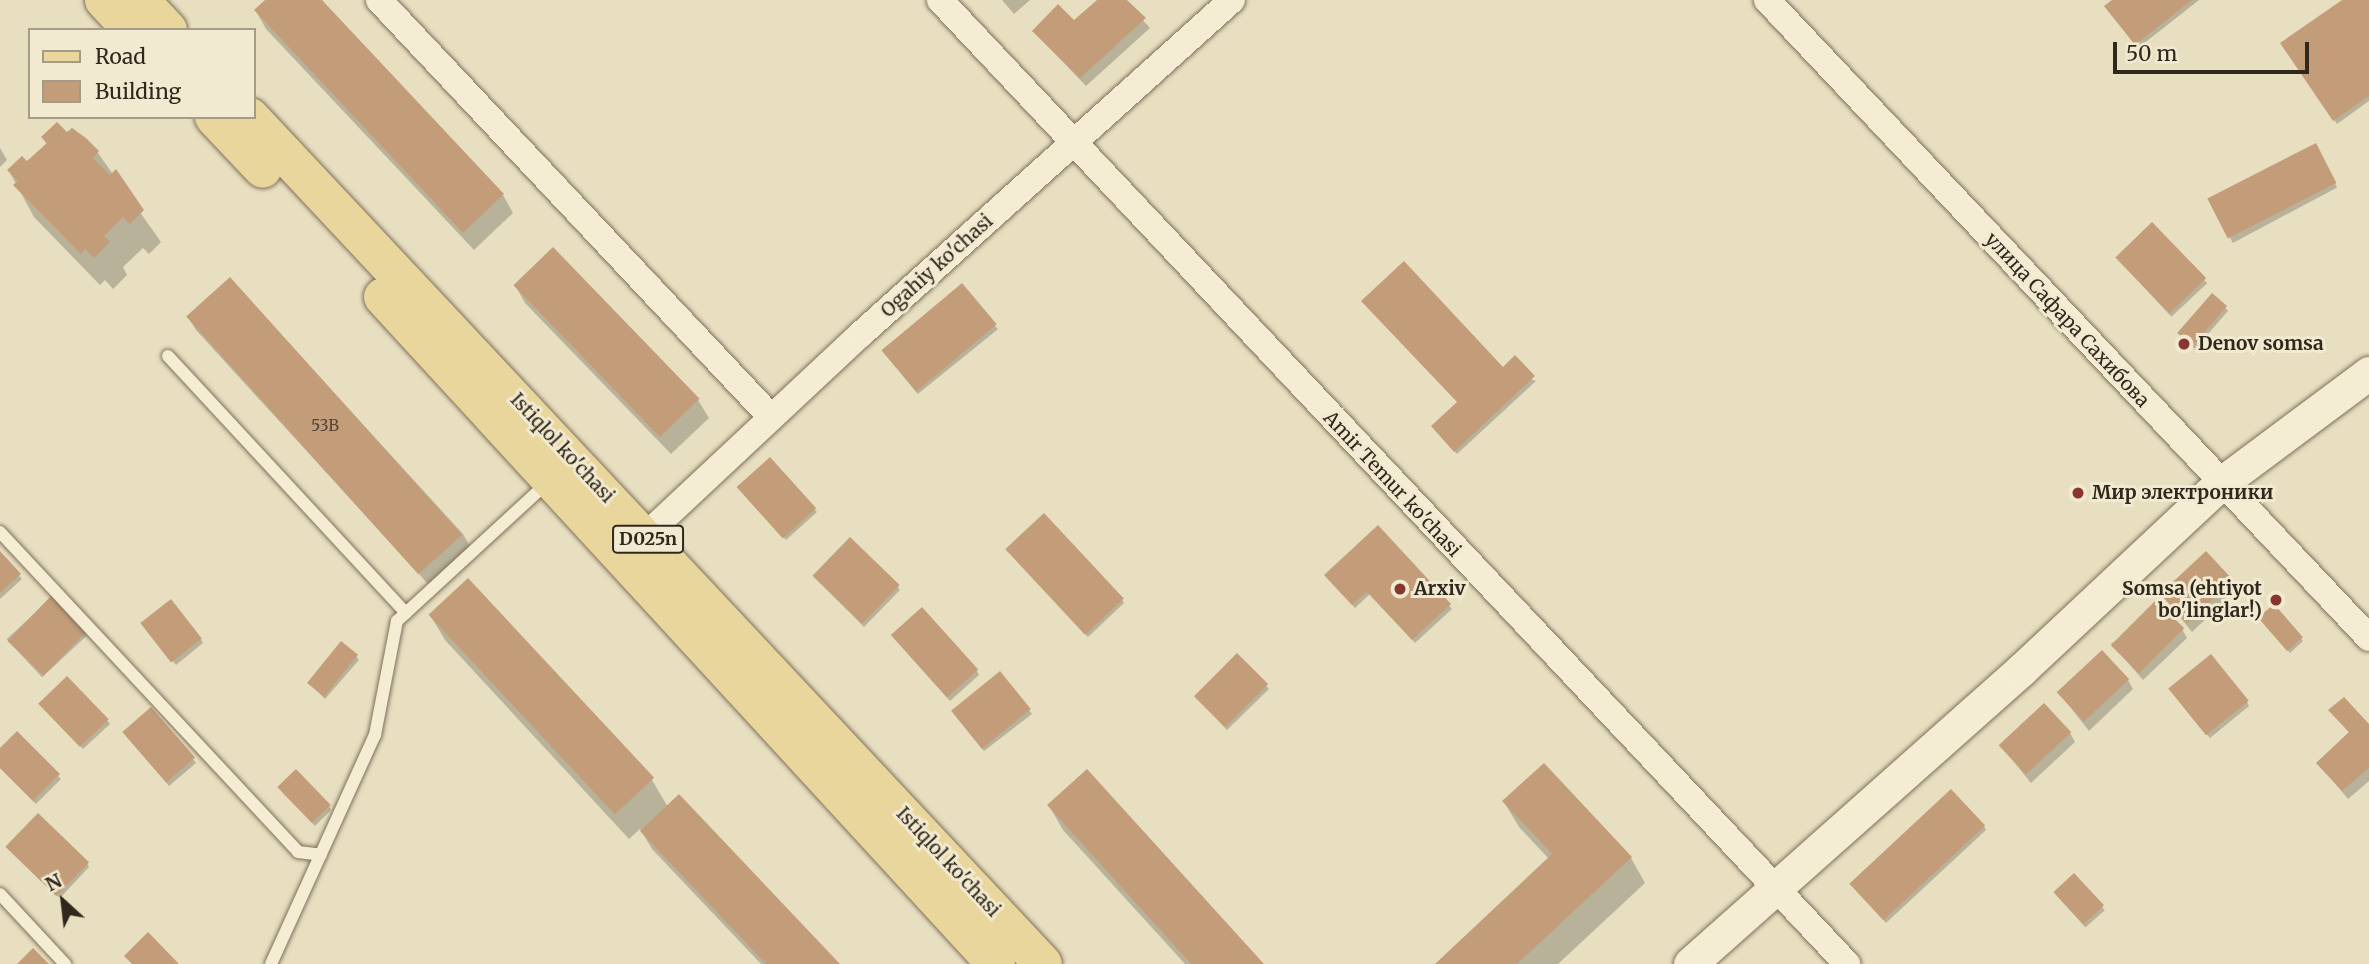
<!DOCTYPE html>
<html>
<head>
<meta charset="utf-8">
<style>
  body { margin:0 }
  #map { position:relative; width:2369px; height:964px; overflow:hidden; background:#e8dfc1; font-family:Merriweather,serif }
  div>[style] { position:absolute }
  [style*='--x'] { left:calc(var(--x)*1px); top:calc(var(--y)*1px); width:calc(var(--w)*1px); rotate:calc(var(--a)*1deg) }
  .shadow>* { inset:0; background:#0003; transform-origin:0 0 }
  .building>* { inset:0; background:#c39d7a; transform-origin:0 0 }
  .roads { filter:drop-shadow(0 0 2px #80715a) drop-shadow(0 0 2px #80715a) }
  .service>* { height:12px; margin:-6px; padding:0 6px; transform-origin:6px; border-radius:6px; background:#f4edd3 }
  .minor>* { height:26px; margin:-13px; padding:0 13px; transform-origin:13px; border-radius:13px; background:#f4edd3 }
  .tertiary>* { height:33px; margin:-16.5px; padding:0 16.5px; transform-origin:16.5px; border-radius:16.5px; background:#f4edd3 }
  .primary>* { height:38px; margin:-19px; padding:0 19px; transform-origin:19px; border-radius:19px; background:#e9d69c }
  .dots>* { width:19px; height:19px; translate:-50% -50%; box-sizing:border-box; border:4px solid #f1e9d0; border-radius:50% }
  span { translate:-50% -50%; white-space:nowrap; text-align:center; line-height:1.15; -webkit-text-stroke:6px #f1e9d0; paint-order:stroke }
  .number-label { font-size:16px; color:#564534 }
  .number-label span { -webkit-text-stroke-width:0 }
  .shield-label span { padding:2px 5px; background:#f1e9d0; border:2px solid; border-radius:5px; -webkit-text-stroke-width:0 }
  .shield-label { font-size:18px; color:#31281d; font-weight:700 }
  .street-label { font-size:19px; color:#31281d }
  .poi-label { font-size:19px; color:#31281d; font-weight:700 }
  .left { translate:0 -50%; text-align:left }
  .right { translate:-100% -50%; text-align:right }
  .legend { position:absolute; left:28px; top:28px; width:228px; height:91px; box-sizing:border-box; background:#f1e9d0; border:2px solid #a49c88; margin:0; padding:9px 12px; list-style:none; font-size:21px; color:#31281d }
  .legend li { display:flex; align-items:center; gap:14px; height:35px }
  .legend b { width:35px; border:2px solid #a49c88 }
  .north { position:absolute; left:28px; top:866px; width:70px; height:70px; -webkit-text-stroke:5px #f1e9d0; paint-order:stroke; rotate:333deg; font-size:19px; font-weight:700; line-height:28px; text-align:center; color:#31281d }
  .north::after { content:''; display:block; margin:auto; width:24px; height:32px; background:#31281d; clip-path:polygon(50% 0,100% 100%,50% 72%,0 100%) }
  .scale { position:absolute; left:2113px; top:42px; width:196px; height:32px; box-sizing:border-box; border:4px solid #31281d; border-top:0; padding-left:9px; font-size:21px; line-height:24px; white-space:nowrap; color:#31281d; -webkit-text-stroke:5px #f1e9d0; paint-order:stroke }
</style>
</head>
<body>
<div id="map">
  <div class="shadow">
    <div style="clip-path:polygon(268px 0,320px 0,503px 195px,513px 213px,474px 250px,266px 29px,256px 11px)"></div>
    <div style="clip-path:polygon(1002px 0,1030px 0,1014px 14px)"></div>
    <div style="clip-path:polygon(1099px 0,1125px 0,1150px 28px,1086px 86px,1034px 32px,1074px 22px)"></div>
    <div style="clip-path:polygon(2114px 0,2199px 0,2138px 48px,2109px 10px)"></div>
    <div style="clip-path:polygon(2345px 0,2369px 0,2369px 101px,2337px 124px,2282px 44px)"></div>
    <div style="clip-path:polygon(67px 135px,85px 139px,98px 153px,161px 242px,149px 254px,143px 248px,123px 267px,127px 275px,113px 289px,105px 280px,100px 285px,34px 217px,9px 171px,27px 164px,47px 145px,43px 138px)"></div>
    <div style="left:2315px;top:146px;width:47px;height:118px;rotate:62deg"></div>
    <div style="clip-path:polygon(0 148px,7px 160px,0 167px)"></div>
    <div style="left:2152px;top:224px;width:81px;height:49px;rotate:47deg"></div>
    <div style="clip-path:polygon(230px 279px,463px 534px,471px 548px,429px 585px,196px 330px,188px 317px)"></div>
    <div style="clip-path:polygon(515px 285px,698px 400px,709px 418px,671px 454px,525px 303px)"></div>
    <div style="left:962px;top:285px;width:57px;height:103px;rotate:51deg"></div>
    <div style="clip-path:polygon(2225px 307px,2228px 311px,2195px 349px,2182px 337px,2179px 333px)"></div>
    <div style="clip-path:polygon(1503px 369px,1536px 381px,1457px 454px,1433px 427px)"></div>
    <div style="clip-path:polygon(742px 491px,814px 509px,817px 512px,786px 540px)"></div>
    <div style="clip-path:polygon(1378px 527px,1452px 609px,1415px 643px,1370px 594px,1355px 608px,1328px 579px)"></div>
    <div style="clip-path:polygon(1010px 553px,1122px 599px,1124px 603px,1088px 637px)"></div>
    <div style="clip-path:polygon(0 554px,22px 579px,0 599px)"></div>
    <div style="clip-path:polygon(814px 577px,897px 586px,900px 590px,864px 627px)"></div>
    <div style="clip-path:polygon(2231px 581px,2236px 590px,2192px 632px,2162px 595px)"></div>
    <div style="left:52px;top:597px;width:52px;height:62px;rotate:47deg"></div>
    <div style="clip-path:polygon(430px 615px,652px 780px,668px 807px,838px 964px,761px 964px,652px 849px,640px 829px,629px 839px,445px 640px)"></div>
    <div style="clip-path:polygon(2263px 623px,2301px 638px,2303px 641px,2290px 653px)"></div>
    <div style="clip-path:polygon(145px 628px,201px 639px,203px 643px,176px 665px)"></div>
    <div style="clip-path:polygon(2182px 629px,2187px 638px,2143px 680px,2111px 643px)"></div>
    <div style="clip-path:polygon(895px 639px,977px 671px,979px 675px,950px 701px)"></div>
    <div style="clip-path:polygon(356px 656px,359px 660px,325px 699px,308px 682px)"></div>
    <div style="clip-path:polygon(2128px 680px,2133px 689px,2089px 731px,2059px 693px)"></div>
    <div style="clip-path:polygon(1266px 685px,1269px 689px,1227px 730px,1196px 697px)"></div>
    <div style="clip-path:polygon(2174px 693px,2247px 702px,2249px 706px,2210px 738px)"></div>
    <div style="clip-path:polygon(41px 704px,107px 720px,110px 724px,83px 749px)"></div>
    <div style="clip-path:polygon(1029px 710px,1032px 714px,984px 751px,955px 715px)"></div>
    <div style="clip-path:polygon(2330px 710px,2369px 726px,2369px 781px,2348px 799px,2318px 763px,2350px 734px)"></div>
    <div style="clip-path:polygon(17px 733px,61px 779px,36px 804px,0 768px,0 750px)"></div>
    <div style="clip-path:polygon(2070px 733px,2075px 742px,2031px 783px,2001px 746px)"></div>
    <div style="clip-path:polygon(126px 736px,193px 759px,196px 763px,169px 786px)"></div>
    <div style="clip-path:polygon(281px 791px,329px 806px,331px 810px,315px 826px)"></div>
    <div style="clip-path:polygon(1504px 802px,1631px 858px,1645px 883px,1558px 964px,1437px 964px,1549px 859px,1519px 827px)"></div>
    <div style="clip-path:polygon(1049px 806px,1262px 964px,1185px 964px,1063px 830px)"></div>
    <div style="clip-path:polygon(1984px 826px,1986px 830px,1886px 923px,1854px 888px)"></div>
    <div style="clip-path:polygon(11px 851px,87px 863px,89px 867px,60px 898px)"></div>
    <div style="left:2074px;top:876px;width:46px;height:26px;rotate:48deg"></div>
  </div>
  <div class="building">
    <div style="clip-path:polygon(265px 0,322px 0,504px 194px,463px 233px,254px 10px)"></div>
    <div style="clip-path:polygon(1097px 0,1127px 0,1146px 18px,1080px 78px,1032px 31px,1058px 4px,1074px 20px)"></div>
    <div style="clip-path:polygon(2112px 0,2192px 0,2135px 45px,2104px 6px)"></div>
    <div style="clip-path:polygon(2342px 0,2369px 0,2369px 96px,2333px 121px,2280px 43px)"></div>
    <div style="clip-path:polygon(57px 122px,67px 132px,72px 128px,86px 138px,99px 151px,93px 158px,110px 175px,116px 169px,144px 210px,130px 224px,123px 217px,104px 236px,110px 242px,94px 258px,85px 249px,81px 254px,13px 185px,18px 181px,7px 170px,22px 156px,27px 161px,47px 143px,41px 137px)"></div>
    <div style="left:2316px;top:143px;width:45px;height:122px;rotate:63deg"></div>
    <div style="left:2152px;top:222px;width:78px;height:51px;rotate:46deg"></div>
    <div style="left:553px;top:247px;width:211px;height:55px;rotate:46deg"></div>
    <div style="clip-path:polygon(1404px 261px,1503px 367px,1515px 355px,1535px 376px,1454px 452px,1431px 426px,1457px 402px,1361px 301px)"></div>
    <div style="left:230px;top:277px;width:347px;height:59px;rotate:48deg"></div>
    <div style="left:962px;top:283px;width:54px;height:105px;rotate:50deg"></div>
    <div style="left:2212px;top:293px;width:20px;height:53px;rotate:41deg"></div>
    <div style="left:770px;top:457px;width:69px;height:45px;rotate:48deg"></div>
    <div style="left:1044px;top:513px;width:117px;height:53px;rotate:47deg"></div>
    <div style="clip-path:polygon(1378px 525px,1451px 604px,1412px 640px,1367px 592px,1352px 605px,1324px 575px)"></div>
    <div style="left:850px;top:537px;width:69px;height:54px;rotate:44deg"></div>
    <div style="clip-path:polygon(0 551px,21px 574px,0 593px)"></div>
    <div style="left:2206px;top:551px;width:40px;height:63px;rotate:47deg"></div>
    <div style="left:468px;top:578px;width:273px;height:54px;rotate:47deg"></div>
    <div style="left:52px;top:595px;width:50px;height:64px;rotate:44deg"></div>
    <div style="left:171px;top:599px;width:50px;height:39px;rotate:52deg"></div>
    <div style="left:2156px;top:600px;width:40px;height:64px;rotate:45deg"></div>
    <div style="left:2274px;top:604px;width:44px;height:21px;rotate:49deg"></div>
    <div style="left:922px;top:607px;width:84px;height:42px;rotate:48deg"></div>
    <div style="left:341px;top:641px;width:22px;height:54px;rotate:39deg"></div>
    <div style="left:2102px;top:650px;width:40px;height:62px;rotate:47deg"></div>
    <div style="left:1237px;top:653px;width:44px;height:61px;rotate:45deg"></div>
    <div style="left:2211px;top:654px;width:60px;height:55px;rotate:51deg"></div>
    <div style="left:1000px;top:671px;width:49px;height:63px;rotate:51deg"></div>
    <div style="left:67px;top:676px;width:60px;height:40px;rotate:46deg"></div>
    <div style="clip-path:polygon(2344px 697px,2369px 724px,2369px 768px,2342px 791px,2316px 763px,2349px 732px,2328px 710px)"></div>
    <div style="left:2044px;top:703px;width:40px;height:62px;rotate:47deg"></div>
    <div style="left:151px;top:707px;width:67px;height:38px;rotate:49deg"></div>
    <div style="clip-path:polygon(17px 731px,60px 774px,33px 801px,0 768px,0 748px)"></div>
    <div style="clip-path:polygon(1544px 763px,1632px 857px,1517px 964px,1435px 964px,1552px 854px,1502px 801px)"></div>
    <div style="left:296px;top:769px;width:50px;height:26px;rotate:46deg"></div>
    <div style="clip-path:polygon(1087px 769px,1264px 964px,1191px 964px,1047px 805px)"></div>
    <div style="left:1951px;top:789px;width:50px;height:139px;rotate:47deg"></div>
    <div style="clip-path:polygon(679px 794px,840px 964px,766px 964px,640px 831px)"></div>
    <div style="left:38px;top:813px;width:71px;height:47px;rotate:44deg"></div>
    <div style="left:2074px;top:873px;width:44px;height:28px;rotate:47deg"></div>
    <div style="clip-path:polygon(148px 932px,179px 964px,132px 964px,124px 956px)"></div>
    <div style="clip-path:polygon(33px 948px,49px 964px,17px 964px)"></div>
  </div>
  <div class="roads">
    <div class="service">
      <div style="--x:168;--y:356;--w:350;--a:47.2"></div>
      <div style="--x:0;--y:532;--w:437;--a:47"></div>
      <div style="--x:298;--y:852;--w:23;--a:7"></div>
      <div style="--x:0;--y:894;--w:96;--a:47.1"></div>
      <div style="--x:271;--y:964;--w:252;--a:-65.6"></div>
      <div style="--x:375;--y:735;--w:116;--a:-79.1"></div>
      <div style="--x:397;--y:621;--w:204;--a:-42.6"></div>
    </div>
    <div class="minor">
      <div style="--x:379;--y:0;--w:572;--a:46.77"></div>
      <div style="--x:940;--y:0;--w:1324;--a:46.74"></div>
      <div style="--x:1767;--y:0;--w:877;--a:46.66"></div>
      <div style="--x:645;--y:536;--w:296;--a:-43.1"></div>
      <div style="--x:861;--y:334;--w:499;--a:-42"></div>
    </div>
    <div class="tertiary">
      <div style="--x:1690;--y:964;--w:443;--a:-41.6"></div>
      <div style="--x:2021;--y:670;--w:272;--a:-43.1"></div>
      <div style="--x:2220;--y:484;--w:186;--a:-36.7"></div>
    </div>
    <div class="primary">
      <div style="--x:104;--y:0;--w:41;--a:47"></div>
      <div style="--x:140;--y:0;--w:41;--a:47"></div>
      <div style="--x:214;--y:117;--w:71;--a:46.7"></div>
      <div style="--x:250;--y:117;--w:1160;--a:46.89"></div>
      <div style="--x:383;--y:297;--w:906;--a:47.42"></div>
    </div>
  </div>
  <div class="dots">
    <div style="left:2184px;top:344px;background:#893631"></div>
    <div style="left:2078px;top:493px;background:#893631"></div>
    <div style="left:1400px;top:589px;background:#893631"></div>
    <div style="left:2276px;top:600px;background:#893631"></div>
  </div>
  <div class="number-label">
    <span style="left:325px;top:425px">53B</span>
  </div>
  <div class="shield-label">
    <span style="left:648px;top:539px">D025n</span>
  </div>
  <div class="street-label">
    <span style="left:937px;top:266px;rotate:-42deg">Ogahiy ko'chasi</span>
    <span style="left:2067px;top:320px;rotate:47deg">улица Сафара Сахибова</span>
    <span style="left:562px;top:448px;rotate:47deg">Istiqlol ko'chasi</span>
    <span style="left:1392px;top:484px;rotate:47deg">Amir Temur ko'chasi</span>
    <span style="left:948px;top:862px;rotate:47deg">Istiqlol ko'chasi</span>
  </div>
  <div class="poi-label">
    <span class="left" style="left:2198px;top:344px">Denov somsa</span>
    <span class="left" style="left:2092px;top:493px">Мир электроники</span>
    <span class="left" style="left:1414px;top:589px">Arxiv</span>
    <span class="right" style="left:2262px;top:600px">Somsa (ehtiyot<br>bo'linglar!)</span>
  </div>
  <ul class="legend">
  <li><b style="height:9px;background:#e9d69c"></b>Road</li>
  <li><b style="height:19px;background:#c39d7a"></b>Building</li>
  </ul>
  <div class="north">N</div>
  <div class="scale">50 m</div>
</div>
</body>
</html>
